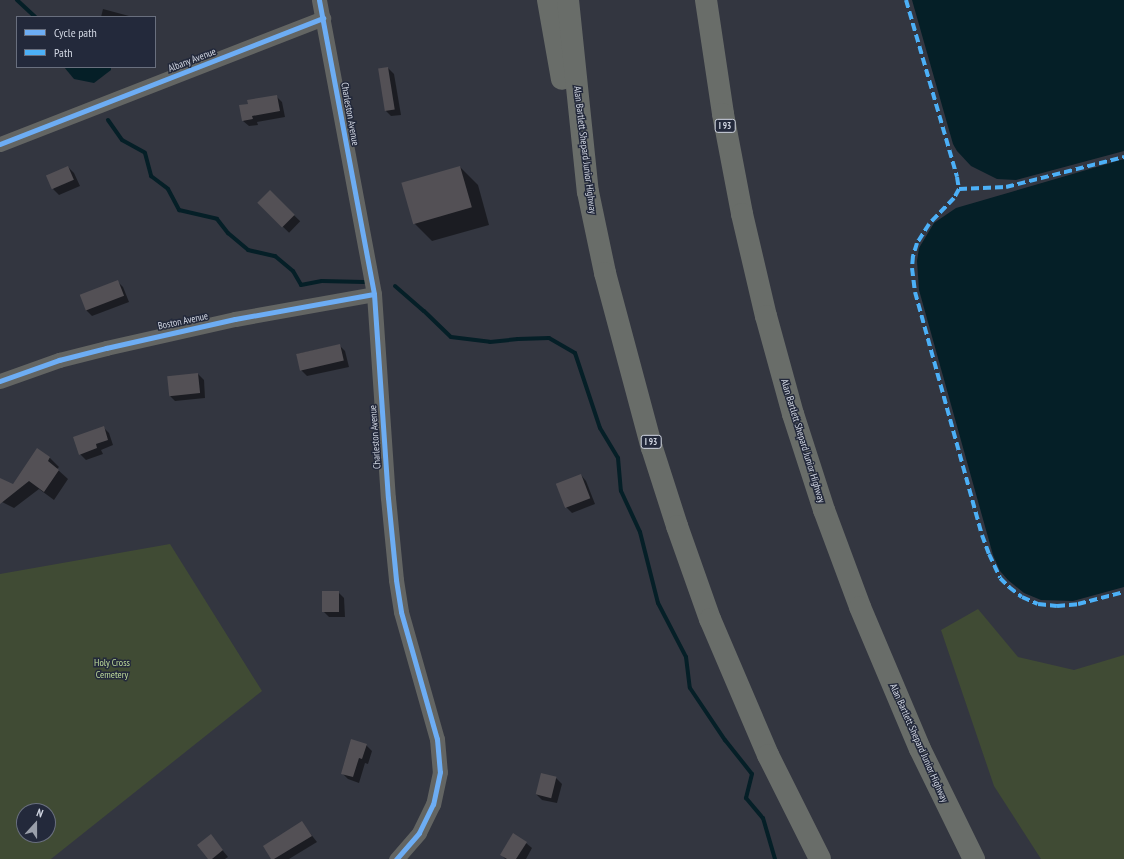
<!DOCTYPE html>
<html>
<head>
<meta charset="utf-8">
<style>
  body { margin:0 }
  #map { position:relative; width:1124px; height:859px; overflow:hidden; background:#333640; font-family:"PT Sans Narrow",sans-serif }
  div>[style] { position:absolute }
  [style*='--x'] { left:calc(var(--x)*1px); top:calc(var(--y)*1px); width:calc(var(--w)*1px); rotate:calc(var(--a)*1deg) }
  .green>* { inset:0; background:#404b34 }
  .water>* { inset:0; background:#051f27 }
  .shadow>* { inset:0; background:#0007; transform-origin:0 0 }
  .stream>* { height:4px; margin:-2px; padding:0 2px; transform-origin:2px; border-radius:2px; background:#051f27 }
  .building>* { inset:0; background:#535055; transform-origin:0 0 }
  .street>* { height:15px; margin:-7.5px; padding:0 7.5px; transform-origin:7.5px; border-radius:7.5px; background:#636563 }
  .highway>* { height:22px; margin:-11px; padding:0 11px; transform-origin:11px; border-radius:11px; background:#696d69 }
  .quiet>* { height:4px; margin-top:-2px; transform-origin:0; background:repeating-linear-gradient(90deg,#4cb0f7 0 8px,transparent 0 12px) }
  .cycleway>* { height:5px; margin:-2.5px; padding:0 2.5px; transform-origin:2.5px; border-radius:2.5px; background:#6dadf4 }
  span { translate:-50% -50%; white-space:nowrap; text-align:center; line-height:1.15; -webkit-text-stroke:3px #23293b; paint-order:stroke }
  .shield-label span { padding:1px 3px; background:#23293b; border:1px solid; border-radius:3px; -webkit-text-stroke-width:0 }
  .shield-label { font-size:9px; color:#d2d7e3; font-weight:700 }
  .street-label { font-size:10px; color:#d2d7e3 }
  .park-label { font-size:10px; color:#bfdc9a }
  .legend { position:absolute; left:16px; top:16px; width:140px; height:52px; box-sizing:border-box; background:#23293b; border:1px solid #696f7e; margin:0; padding:5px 7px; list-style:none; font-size:12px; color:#d2d7e3 }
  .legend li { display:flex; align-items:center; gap:8px; height:20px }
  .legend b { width:20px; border:1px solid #696f7e }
  .north { position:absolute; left:16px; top:803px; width:40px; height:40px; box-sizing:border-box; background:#23293b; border:1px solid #696f7e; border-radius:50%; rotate:21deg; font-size:11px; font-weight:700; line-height:16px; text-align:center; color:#d2d7e3 }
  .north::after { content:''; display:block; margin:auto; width:14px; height:18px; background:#9a9faa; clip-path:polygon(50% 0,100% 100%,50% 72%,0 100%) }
</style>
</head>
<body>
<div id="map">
  <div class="green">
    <div style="clip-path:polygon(evenodd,170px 544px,262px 691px,51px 859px,0 859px,0 574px,170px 544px,24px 811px,48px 811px,48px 835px,24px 835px,24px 811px)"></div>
    <div style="clip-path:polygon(978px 609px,1018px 657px,1074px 670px,1124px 655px,1124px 859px,1041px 859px,994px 786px,941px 630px)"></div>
  </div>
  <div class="water">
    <div style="clip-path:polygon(912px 0,1124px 0,1124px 151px,1016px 180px,997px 179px,971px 166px,957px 151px,953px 144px)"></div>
    <div style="clip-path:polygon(64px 67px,111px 67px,111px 70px,94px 83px,74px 79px)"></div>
    <div style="clip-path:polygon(1124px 159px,1124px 587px,1073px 601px,1041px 600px,1024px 593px,1008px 580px,1000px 571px,993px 555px,919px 290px,917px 261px,919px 248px,934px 223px,956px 208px)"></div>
  </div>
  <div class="shadow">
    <div style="clip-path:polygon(103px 9px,129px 16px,131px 17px,101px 17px)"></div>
    <div style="clip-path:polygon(388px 68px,394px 74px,401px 115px,391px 116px,385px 110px)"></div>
    <div style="clip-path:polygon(276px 96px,282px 102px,285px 117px,257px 122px,258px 125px,249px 126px,243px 121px)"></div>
    <div style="clip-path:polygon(68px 167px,74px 173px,80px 186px,59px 195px,53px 189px)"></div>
    <div style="clip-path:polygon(460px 167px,478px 185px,489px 225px,432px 241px,414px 223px)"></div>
    <div style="left:270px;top:192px;width:42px;height:16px;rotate:44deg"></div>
    <div style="clip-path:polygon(117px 281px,123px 287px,129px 302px,92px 316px,86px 310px)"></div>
    <div style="clip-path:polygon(339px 345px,345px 351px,349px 367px,307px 376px,301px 370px,297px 354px)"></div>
    <div style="clip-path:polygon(198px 374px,204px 380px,205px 398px,175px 401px,169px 395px)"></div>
    <div style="clip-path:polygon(103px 427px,109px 433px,113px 445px,101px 450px,103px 454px,86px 460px,80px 454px)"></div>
    <div style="clip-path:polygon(38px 450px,50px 458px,59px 467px,57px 469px,68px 479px,54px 500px,39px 489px,14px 508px,0 501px,0 479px,13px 485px)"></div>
    <div style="clip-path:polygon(581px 475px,586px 481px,595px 504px,572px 513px,566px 507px)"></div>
    <div style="clip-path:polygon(338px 592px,344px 598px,345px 617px,329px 617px,323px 611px)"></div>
    <div style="clip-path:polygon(366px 745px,372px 751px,368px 764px,365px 763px,359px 783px,348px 779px,342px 773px)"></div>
    <div style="clip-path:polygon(556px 778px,562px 784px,557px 803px,542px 800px,536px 794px)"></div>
    <div style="clip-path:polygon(302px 823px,317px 842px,289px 859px,272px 859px)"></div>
    <div style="clip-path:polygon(211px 836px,228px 857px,225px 859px,209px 859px)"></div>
    <div style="clip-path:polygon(526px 843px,532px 848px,526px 859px,505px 859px,501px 854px)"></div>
  </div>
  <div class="stream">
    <div style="--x:17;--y:0;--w:25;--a:43"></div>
    <div style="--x:108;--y:120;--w:24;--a:55"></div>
    <div style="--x:122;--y:140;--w:26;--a:29"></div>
    <div style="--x:145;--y:153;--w:24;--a:75"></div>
    <div style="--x:151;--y:176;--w:21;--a:37"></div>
    <div style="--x:168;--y:189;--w:24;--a:62"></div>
    <div style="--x:179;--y:210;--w:39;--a:13"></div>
    <div style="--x:217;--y:219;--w:18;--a:52"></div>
    <div style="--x:228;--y:233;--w:26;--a:40"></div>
    <div style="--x:248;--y:250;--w:28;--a:13"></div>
    <div style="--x:275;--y:256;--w:23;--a:40"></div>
    <div style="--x:293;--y:271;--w:16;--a:60"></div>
    <div style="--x:301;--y:285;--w:21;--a:-11"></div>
    <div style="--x:322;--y:281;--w:42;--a:1.4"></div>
    <div style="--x:395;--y:286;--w:38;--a:41"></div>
    <div style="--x:424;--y:311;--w:37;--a:44"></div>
    <div style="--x:451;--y:337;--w:39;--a:7"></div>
    <div style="--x:490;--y:342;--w:28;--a:-6"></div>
    <div style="--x:518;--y:339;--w:31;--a:-2"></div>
    <div style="--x:549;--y:338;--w:30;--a:30"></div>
    <div style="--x:575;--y:353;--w:79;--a:71.6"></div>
    <div style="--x:600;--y:428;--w:35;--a:59"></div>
    <div style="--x:618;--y:458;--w:33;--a:85"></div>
    <div style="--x:621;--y:491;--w:45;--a:65.1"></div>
    <div style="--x:640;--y:532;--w:73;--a:75.8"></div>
    <div style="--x:658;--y:603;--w:61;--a:62.6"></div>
    <div style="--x:686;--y:657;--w:31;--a:83"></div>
    <div style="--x:690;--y:688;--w:63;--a:56.1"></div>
    <div style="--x:725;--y:740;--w:43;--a:51.5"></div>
    <div style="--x:752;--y:774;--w:25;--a:104"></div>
    <div style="--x:746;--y:798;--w:26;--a:50"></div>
    <div style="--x:763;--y:818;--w:43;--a:73.7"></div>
  </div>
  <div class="building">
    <div style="left:388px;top:67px;width:43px;height:10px;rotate:81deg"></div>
    <div style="clip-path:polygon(277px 95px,280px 111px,252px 116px,253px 119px,242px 121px,239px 105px,248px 104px,247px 100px)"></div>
    <div style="left:68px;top:166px;width:15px;height:24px;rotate:67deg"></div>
    <div style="left:460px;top:166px;width:43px;height:61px;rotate:74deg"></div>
    <div style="left:270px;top:190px;width:35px;height:18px;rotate:45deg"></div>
    <div style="left:118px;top:280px;width:17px;height:41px;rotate:69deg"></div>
    <div style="left:340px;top:344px;width:17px;height:45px;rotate:77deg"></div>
    <div style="left:198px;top:373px;width:20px;height:31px;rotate:84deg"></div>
    <div style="clip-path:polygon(104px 426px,108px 440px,96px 444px,97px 448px,79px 455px,73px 437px)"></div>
    <div style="clip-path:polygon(37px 448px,50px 457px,48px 461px,59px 470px,44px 492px,29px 481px,0 504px,0 478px,13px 484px)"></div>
    <div style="left:581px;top:474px;width:26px;height:27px;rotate:69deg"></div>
    <div style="left:322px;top:591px;width:17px;height:21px"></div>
    <div style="clip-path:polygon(351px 739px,367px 744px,362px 759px,359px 758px,353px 777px,341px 774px)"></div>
    <div style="left:541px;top:773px;width:16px;height:22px;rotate:14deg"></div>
    <div style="clip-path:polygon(302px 821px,312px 836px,274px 859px,271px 859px,263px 846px)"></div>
    <div style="clip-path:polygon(513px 833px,527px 842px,516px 859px,507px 859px,500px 855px)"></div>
    <div style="clip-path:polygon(211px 834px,223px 850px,212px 859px,208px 859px,197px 845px)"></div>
  </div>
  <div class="street">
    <div style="--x:319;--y:0;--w:299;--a:79.4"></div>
    <div style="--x:374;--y:294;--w:204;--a:86.1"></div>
    <div style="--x:388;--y:498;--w:82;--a:84.4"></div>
    <div style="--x:396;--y:580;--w:32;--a:81"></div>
    <div style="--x:401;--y:612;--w:132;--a:74.2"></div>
    <div style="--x:437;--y:739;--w:33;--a:85"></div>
    <div style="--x:440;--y:772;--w:33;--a:102"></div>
    <div style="--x:433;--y:804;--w:32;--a:116"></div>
    <div style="--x:419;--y:833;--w:35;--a:131"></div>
    <div style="--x:0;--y:144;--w:347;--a:-21.3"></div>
    <div style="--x:0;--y:381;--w:63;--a:-19.6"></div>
    <div style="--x:59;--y:360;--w:49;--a:-14.3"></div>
    <div style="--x:106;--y:348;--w:132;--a:-12.7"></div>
    <div style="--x:235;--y:319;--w:141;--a:-10.2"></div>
  </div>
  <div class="highway">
    <div style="--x:548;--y:0;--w:80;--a:80"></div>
    <div style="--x:568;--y:0;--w:193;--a:84.1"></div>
    <div style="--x:588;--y:192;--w:83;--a:78.1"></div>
    <div style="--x:605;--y:273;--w:181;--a:75"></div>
    <div style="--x:652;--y:448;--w:82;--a:72.2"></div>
    <div style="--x:677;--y:526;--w:99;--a:70.5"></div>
    <div style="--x:710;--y:619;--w:148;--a:66.9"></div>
    <div style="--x:768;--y:755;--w:116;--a:63.4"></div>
    <div style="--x:706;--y:0;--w:115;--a:81.5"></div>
    <div style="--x:723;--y:114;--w:102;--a:79.2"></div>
    <div style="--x:742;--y:214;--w:105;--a:76.8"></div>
    <div style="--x:766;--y:316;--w:102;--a:74.6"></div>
    <div style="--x:793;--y:414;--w:101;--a:72.1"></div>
    <div style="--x:824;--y:510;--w:103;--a:69.6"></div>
    <div style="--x:860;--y:607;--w:154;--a:67.1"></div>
    <div style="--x:920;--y:749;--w:123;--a:63.9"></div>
  </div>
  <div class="quiet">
    <div style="--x:906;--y:0;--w:184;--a:73.9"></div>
    <div style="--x:957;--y:177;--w:12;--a:81"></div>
    <div style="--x:959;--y:189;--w:10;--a:119"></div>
    <div style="--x:954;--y:198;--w:36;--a:134"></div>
    <div style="--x:929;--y:224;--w:22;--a:122"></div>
    <div style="--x:917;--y:243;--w:14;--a:107"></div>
    <div style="--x:913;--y:256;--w:12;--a:95"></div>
    <div style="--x:912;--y:268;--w:24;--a:83"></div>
    <div style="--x:915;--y:292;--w:252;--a:74.6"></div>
    <div style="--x:982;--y:535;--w:20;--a:70"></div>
    <div style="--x:989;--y:554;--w:26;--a:65"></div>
    <div style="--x:1000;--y:578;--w:13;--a:45"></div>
    <div style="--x:1009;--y:587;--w:16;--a:38"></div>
    <div style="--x:1022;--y:597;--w:17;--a:24"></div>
    <div style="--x:1038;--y:604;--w:19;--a:6"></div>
    <div style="--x:1057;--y:606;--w:21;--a:-5"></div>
    <div style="--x:1078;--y:604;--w:48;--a:-14.6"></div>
    <div style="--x:959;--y:189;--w:47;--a:-2.4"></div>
    <div style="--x:1006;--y:187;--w:122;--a:-14.3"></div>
  </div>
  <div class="cycleway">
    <div style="--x:319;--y:0;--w:299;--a:79.4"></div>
    <div style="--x:374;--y:294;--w:204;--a:86.1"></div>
    <div style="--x:388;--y:498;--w:82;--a:84.4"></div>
    <div style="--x:396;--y:580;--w:32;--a:81"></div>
    <div style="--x:401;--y:612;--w:132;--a:74.2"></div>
    <div style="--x:437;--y:739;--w:33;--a:85"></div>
    <div style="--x:440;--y:772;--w:33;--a:102"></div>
    <div style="--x:433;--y:804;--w:32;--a:116"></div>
    <div style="--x:419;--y:833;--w:35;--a:131"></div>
    <div style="--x:0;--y:144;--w:347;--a:-21.3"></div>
    <div style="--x:0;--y:381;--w:63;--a:-19.6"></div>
    <div style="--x:59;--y:360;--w:49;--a:-14.3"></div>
    <div style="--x:106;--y:348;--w:132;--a:-12.7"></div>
    <div style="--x:235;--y:319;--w:141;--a:-10.2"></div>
  </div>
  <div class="shield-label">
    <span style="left:725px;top:126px">I 93</span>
    <span style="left:651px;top:442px">I 93</span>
  </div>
  <div class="street-label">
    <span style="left:192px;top:60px;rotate:-21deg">Albany Avenue</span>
    <span style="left:350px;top:114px;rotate:80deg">Charleston Avenue</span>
    <span style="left:585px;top:150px;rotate:83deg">Alan Bartlett Shepard Junior Highway</span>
    <span style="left:183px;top:321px;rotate:-12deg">Boston Avenue</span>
    <span style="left:375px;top:437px;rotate:-94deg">Charleston Avenue</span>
    <span style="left:803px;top:441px;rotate:73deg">Alan Bartlett Shepard Junior Highway</span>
    <span style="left:919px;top:743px;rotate:66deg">Alan Bartlett Shepard Junior Highway</span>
  </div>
  <div class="park-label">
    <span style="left:112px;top:668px">Holy Cross<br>Cemetery</span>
  </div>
  <ul class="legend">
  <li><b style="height:5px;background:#6dadf4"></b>Cycle path</li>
  <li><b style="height:5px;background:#4cb0f7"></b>Path</li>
  </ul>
  <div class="north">N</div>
</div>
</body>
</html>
